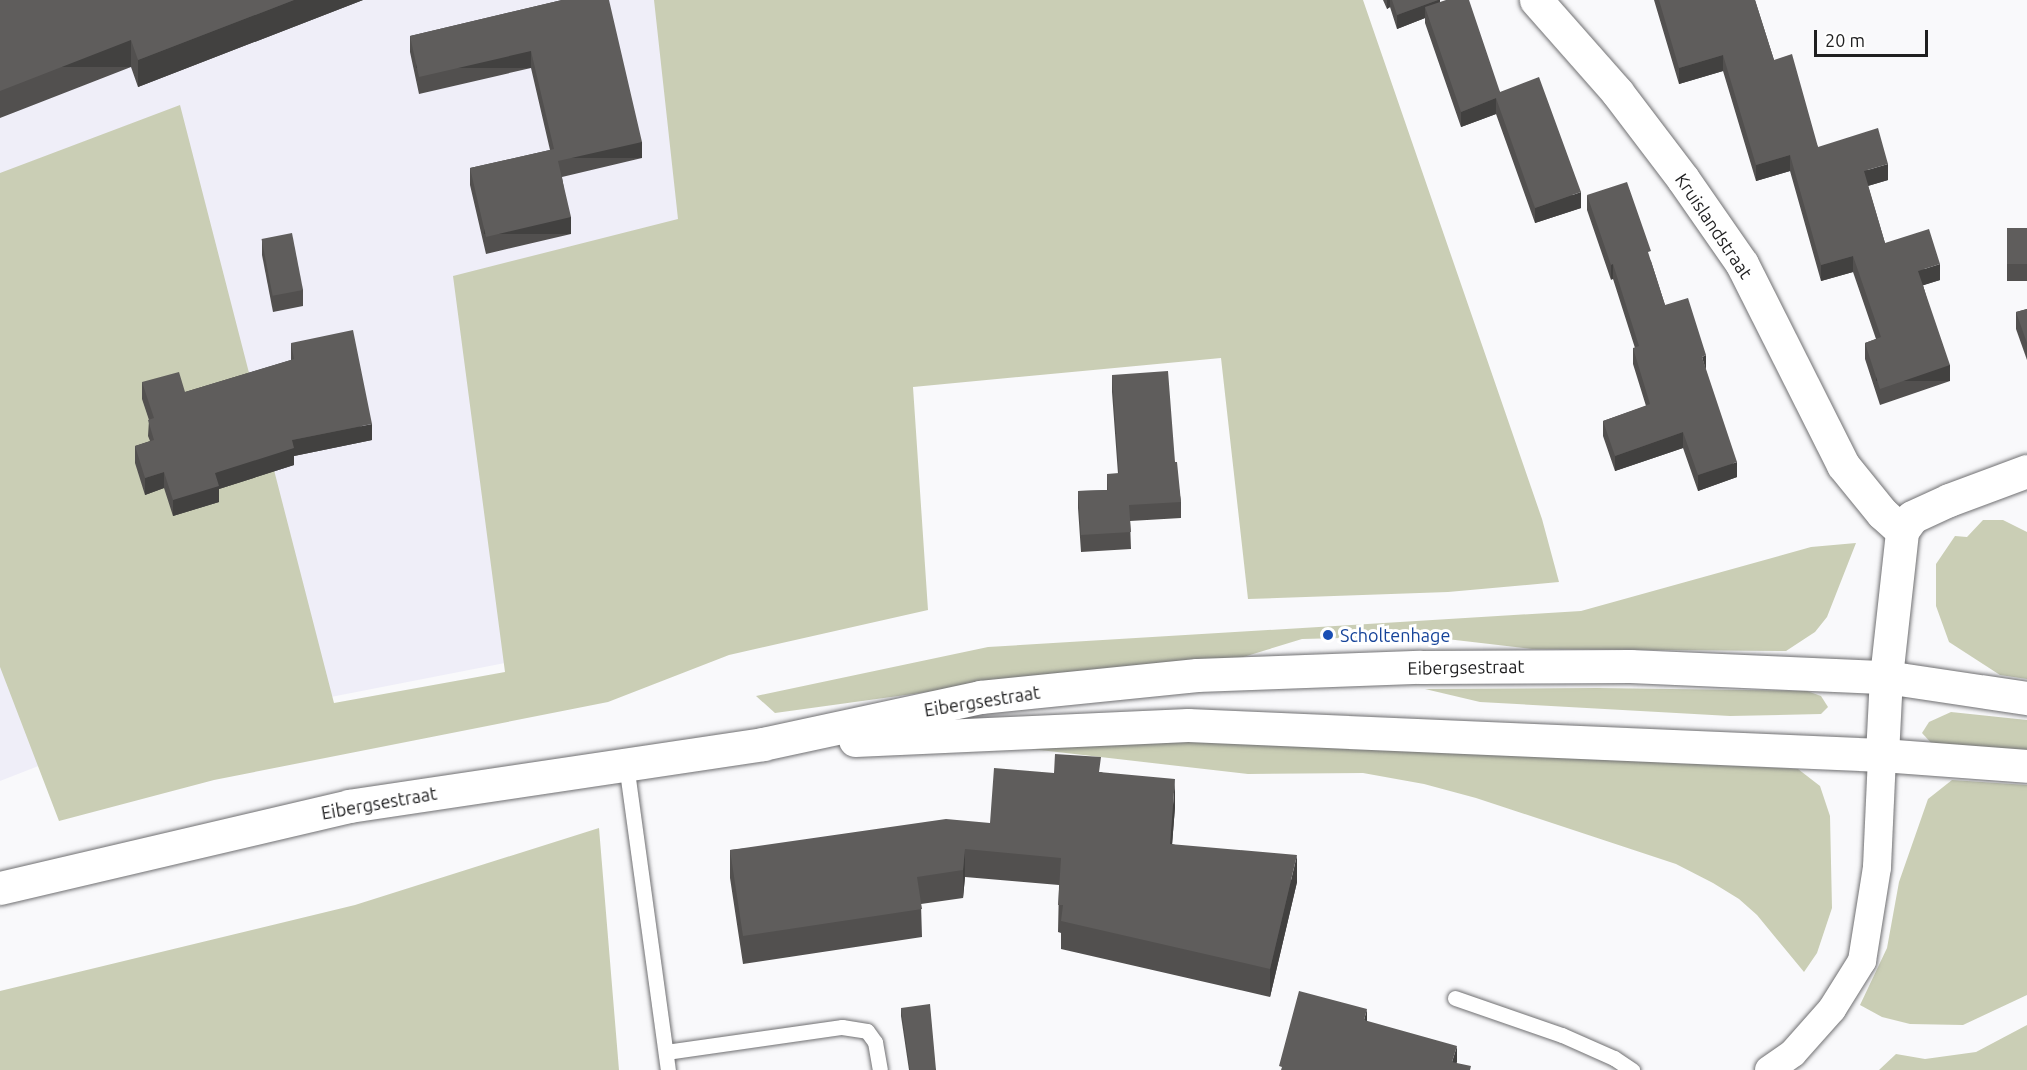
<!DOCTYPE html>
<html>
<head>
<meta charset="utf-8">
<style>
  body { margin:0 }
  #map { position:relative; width:2027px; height:1070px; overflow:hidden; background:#f9f9fb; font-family:Ubuntu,sans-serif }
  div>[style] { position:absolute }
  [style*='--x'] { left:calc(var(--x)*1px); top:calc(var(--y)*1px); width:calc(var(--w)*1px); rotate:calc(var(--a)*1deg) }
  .built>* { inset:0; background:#efeef8 }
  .green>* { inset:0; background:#caceb5 }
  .roads { filter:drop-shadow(0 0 2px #707072) drop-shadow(0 0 2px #707072) }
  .lane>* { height:15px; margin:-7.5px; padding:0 7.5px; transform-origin:7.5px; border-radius:7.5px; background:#fff }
  .street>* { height:28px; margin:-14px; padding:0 14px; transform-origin:14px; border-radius:14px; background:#fff }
  .secondary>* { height:33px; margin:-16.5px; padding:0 16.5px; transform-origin:16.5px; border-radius:16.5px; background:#fff }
  .wall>* { inset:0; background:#52504f; transform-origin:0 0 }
  .shaded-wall>* { inset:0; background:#424140; transform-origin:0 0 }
  .building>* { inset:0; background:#5f5d5c; transform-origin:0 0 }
  .dots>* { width:16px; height:16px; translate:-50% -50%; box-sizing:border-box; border:3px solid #fff; border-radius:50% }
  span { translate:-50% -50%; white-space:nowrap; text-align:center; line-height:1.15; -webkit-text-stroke:6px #fff; paint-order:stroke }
  .street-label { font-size:18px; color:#1f1f20 }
  .transit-label { font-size:18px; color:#164399 }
  .left { translate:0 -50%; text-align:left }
  .scale { position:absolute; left:1814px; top:30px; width:114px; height:27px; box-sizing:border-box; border:3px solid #1f1f20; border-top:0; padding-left:8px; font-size:18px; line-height:21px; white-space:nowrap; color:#1f1f20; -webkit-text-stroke:4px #fff; paint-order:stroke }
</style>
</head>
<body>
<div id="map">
  <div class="built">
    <div style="clip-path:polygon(0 0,701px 0,756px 614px,100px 742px,0 781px)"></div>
  </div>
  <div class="green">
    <div style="clip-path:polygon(654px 0,1363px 0,1542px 519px,1559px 582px,1448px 592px,1248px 599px,1221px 358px,913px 387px,928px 610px,729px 655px,608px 702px,214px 780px,59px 821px,0 667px,0 173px,180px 105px,334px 703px,505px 672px,453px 276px,678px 219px)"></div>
    <div style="clip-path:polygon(1983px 520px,2003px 520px,2027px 532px,2027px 679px,2000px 675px,1949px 642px,1936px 606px,1936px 564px,1955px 536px,1967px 537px)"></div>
    <div style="clip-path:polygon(1856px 543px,1827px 617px,1815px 632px,1786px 651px,1532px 649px,1421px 636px,1302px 639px,1227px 662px,1072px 672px,775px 713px,756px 696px,988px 647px,1581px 611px,1811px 547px)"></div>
    <div style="clip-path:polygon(1598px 688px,1807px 691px,1821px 696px,1828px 707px,1821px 714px,1730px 716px,1480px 702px,1425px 689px)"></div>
    <div style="clip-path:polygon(1951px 712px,2027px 720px,2027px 751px,1933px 745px,1922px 733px,1929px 722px)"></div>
    <div style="clip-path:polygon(1121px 740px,1244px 742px,1798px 769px,1820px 786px,1830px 816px,1832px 908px,1817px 953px,1804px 972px,1757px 915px,1739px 899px,1713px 883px,1676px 864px,1476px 798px,1424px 784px,1363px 773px,1248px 774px,1013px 747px)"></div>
    <div style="clip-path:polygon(1952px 780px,2027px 785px,2027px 995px,1963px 1025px,1910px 1024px,1882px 1017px,1860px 1005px,1887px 948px,1899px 882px,1928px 799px)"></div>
    <div style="clip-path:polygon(599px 828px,619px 1070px,0 1070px,0 991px,355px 905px)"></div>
    <div style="clip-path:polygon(2027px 1025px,2027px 1070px,1879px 1070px,1896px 1054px,1925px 1059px,1976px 1052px)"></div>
  </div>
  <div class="roads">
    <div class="lane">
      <div style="--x:626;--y:764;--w:309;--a:82.2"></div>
      <div style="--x:1455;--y:998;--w:113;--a:19.1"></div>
      <div style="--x:1562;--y:1035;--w:57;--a:23.9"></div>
      <div style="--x:1614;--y:1058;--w:22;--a:34"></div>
      <div style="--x:666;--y:1052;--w:178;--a:-8.1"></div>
      <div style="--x:842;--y:1027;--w:25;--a:9"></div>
      <div style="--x:867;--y:1031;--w:14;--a:54"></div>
      <div style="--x:875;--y:1042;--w:28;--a:80"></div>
    </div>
    <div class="street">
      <div style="--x:1769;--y:1070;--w:29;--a:-35"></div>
      <div style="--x:1793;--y:1053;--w:59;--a:-48.4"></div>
      <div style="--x:1832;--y:1009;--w:57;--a:-58"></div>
      <div style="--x:1862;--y:961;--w:95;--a:-80.9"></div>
      <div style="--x:1877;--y:867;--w:112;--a:-87.4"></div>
    </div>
    <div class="secondary">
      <div style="--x:1536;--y:0;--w:123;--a:48.6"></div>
      <div style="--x:1617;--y:92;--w:109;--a:52.8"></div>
      <div style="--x:1683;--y:179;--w:103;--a:55.2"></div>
      <div style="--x:1742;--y:264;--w:225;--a:63.3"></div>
      <div style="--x:1843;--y:465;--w:62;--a:50.9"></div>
      <div style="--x:1882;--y:513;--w:27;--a:42"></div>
      <div style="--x:855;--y:740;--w:333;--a:-2.6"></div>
      <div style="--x:1188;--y:725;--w:695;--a:2.48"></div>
      <div style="--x:1882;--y:755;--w:145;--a:4.3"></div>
      <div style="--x:1882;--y:755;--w:78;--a:-87.1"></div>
      <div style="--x:1886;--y:677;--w:147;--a:-83.7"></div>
      <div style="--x:1902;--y:531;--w:17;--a:-54"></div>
      <div style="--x:1912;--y:517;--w:41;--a:-24.7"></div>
      <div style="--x:1949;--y:500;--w:83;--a:-20.4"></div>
      <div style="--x:0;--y:888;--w:359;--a:-13.2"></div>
      <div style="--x:349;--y:806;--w:419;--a:-8.5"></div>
      <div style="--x:763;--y:744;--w:222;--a:-12.2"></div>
      <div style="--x:980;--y:697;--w:218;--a:-5.8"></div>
      <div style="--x:1197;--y:675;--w:223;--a:-2.1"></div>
      <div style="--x:1420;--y:667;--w:210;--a:-0.3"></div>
      <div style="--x:1630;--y:666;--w:256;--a:2.5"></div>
      <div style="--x:1886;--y:677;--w:143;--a:8.5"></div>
    </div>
  </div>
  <div class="wall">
    <div style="clip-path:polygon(0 0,363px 0,138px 87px,131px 67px,0 118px)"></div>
    <div style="clip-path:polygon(562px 0,642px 158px,562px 177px,571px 234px,486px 254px,470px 185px,470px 168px,550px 150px,531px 68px,419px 94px,410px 52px,410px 36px)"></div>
    <div style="clip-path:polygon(1383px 0,1440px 0,1440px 2px,1500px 92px,1581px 208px,1535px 223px,1496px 114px,1461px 127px,1425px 23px,1425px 18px,1397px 29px,1390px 7px,1387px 9px)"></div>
    <div style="clip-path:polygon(1654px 0,1755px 0,1774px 60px,1818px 147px,1888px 180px,1868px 186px,1885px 243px,1940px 280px,1923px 285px,1950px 381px,1880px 405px,1865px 359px,1865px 343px,1876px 339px,1853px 272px,1821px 281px,1790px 171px,1756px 181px,1723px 71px,1679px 84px)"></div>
    <div style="clip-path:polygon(1587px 195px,1651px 261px,1665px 305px,1706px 371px,1737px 477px,1698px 491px,1683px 448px,1615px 471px,1603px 436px,1603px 421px,1646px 406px,1633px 364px,1633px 348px,1635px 348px,1613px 279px,1611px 280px,1587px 210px)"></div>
    <div style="left:2027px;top:228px;width:53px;height:20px;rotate:90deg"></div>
    <div style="clip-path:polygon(262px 239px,303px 290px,303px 306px,273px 312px,262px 255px)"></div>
    <div style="clip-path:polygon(2027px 309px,2027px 360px,2016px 329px,2016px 312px)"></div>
    <div style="clip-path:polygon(291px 343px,372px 440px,294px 456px,294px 465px,219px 489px,219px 502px,173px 516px,164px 488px,145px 495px,135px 463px,135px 446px,150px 441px,148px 436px,149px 420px,142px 399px,142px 382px,185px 392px,291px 360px)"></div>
    <div style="clip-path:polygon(1112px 375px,1175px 462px,1181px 502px,1181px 518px,1130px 521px,1131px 549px,1081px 552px,1078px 508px,1078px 491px,1107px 490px,1107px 474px,1118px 474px,1112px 392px)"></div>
    <div style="clip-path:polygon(1101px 772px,1175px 807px,1172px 844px,1297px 882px,1270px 997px,1061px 949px,1061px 933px,1058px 932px,1059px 885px,965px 877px,963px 898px,921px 904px,922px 937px,743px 964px,730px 878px,730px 850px,990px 823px,1054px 773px)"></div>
    <div style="clip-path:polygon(901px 1008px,936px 1070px,909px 1070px,901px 1016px)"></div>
  </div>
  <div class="shaded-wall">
    <div style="clip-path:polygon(294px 0,363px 0,138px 87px,138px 60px)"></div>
    <div style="clip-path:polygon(1387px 0,1390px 0,1390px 7px,1387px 9px)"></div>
    <div style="clip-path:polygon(1438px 0,1440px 0,1440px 13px,1425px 7px,1425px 18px,1397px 29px,1397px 15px)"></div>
    <div style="left:131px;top:40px;width:27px;height:141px;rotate:90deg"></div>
    <div style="left:531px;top:51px;width:17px;height:115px;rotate:90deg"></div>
    <div style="clip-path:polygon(1723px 55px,1723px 71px,1679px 84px,1679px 68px)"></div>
    <div style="clip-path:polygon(1496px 98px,1496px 114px,1461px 127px,1461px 112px)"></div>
    <div style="left:642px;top:142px;width:16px;height:86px;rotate:90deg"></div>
    <div style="clip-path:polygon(1790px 155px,1790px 171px,1756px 181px,1756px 165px)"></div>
    <div style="clip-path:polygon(1888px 164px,1888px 180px,1864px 187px,1864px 171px)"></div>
    <div style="clip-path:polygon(1581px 192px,1581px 208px,1535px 223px,1535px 208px)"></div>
    <div style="left:571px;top:217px;width:17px;height:87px;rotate:90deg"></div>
    <div style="clip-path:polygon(1853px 256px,1853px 272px,1821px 281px,1821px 265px)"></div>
    <div style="left:1613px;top:264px;width:15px;height:2px;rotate:90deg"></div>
    <div style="clip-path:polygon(1940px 264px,1940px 280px,1918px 287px,1918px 271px)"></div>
    <div style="clip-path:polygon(1706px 355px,1706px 371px,1702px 357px)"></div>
    <div style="left:1950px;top:365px;width:16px;height:74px;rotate:90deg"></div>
    <div style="clip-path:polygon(372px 424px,372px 440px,294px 456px,294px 465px,219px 489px,219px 502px,173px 516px,173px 500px,215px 473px,292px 440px)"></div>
    <div style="clip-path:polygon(1683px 432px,1683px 448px,1615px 471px,1615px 456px)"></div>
    <div style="clip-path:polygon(1737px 462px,1737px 477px,1698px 491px,1698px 475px)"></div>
    <div style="clip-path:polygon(164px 472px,164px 488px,145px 495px,145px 478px)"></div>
    <div style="clip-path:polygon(1175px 779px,1175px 807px,1170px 872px,1170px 844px)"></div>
    <div style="clip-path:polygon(965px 849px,965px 877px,963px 898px,963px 870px)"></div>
    <div style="clip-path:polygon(1297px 855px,1297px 882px,1270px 997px,1270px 969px)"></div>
    <div style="clip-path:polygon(1367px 1009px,1367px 1024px,1364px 1020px)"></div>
    <div style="clip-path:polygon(1457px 1046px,1457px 1062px,1454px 1070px,1452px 1062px)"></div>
  </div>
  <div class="building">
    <div style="clip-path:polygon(0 0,294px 0,138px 60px,131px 40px,0 91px)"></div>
    <div style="clip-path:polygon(562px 0,609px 0,642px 142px,558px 161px,571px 217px,486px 237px,470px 168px,554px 149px,531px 51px,419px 77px,410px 36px)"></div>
    <div style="clip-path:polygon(1392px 0,1438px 0,1397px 15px)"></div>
    <div style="clip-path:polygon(1446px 0,1469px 0,1500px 92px,1539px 77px,1581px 192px,1535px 208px,1496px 98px,1461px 112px,1425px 7px)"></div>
    <div style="clip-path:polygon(1659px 0,1755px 0,1774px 60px,1792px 54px,1818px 147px,1878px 128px,1888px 164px,1864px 171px,1885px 243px,1929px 229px,1940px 264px,1918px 271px,1950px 365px,1880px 389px,1865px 343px,1881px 337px,1853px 256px,1821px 265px,1790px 155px,1756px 165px,1723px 55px,1679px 68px)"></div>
    <div style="clip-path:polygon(1627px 182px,1651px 251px,1648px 252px,1665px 305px,1688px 298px,1706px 355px,1702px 357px,1737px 462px,1698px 475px,1683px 432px,1615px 456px,1603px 421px,1650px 404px,1633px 348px,1639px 346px,1613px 264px,1611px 265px,1587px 195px)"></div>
    <div style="left:2027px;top:228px;width:36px;height:20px;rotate:90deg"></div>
    <div style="left:292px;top:233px;width:58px;height:31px;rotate:79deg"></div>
    <div style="clip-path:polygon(2027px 309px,2027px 343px,2016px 312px)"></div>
    <div style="clip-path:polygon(353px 330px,372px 424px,292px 440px,294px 448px,215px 473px,219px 486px,173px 500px,164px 472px,145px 478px,135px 446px,154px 440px,148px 420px,154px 418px,142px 382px,179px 372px,185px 392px,294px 359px,291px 343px)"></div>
    <div style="clip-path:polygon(1168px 371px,1175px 462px,1177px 462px,1181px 502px,1129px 505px,1131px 532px,1081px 535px,1078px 491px,1108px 490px,1107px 474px,1119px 473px,1112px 375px)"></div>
    <div style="clip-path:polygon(1055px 754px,1101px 757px,1099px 772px,1175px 779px,1170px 844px,1297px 855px,1270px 969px,1061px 921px,1063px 905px,1058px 905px,1061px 858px,965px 849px,963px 870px,917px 877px,922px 909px,743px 936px,730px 850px,946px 819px,990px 823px,994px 768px,1054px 773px)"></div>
    <div style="clip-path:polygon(1299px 991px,1367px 1009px,1364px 1020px,1457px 1046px,1452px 1062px,1471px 1066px,1470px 1070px,1281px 1070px,1282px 1067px,1279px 1066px)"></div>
    <div style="clip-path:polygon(930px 1004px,936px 1070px,910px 1070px,901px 1008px)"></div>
  </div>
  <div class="dots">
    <div style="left:1328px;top:635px;background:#1a4fb4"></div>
  </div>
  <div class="street-label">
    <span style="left:1714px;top:226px;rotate:56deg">Kruislandstraat</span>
    <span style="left:1466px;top:667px;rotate:-1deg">Eibergsestraat</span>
    <span style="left:982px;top:701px;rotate:-9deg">Eibergsestraat</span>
    <span style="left:379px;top:803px;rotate:-10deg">Eibergsestraat</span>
  </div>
  <div class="transit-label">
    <span class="left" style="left:1340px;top:635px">Scholtenhage</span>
  </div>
  <div class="scale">20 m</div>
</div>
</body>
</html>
